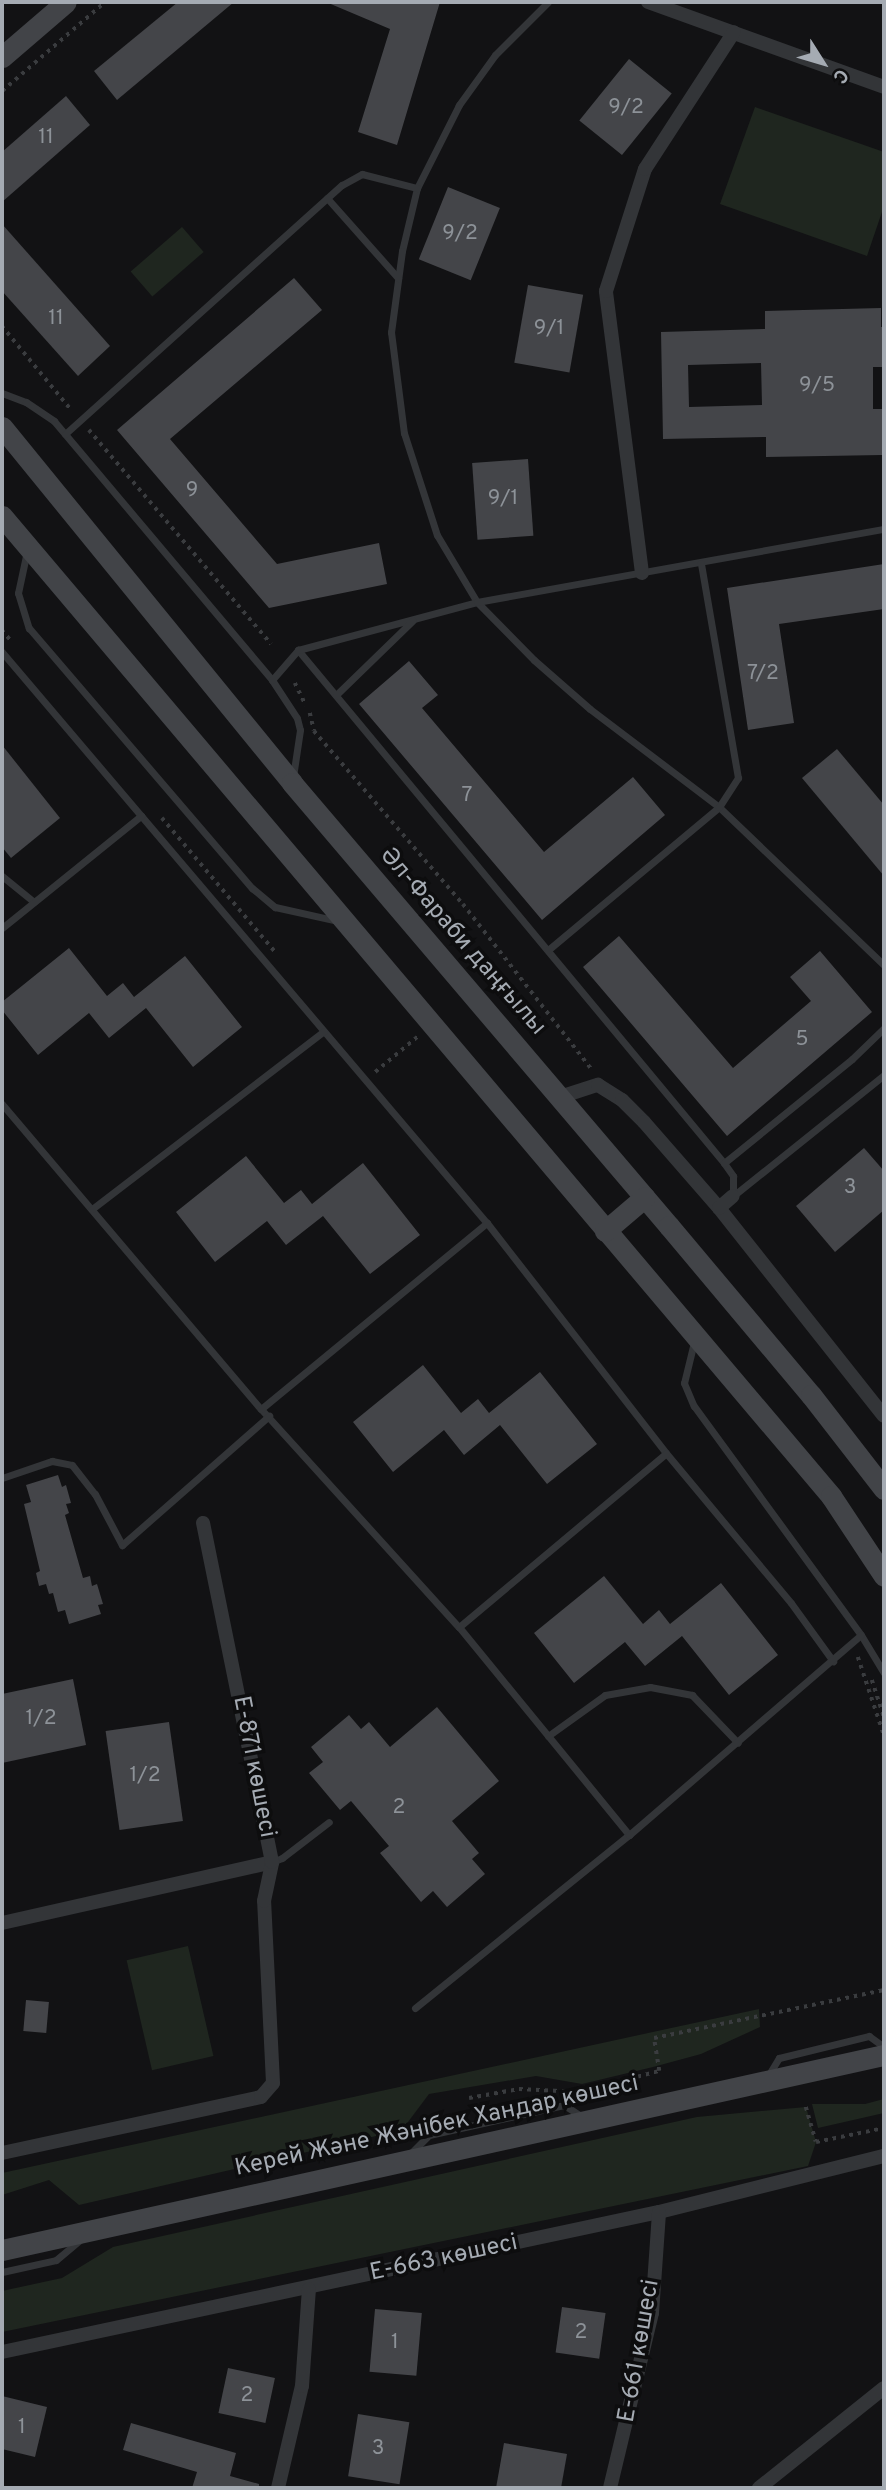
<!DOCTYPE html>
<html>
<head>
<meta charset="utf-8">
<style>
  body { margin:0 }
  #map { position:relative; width:886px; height:2490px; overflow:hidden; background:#121214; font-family:Overpass,sans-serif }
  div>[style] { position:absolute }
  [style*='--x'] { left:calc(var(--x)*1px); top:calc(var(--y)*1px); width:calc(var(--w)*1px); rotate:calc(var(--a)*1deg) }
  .green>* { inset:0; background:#1f261f; transform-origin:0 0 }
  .building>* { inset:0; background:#444549; transform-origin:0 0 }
  .path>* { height:3.5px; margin-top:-1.75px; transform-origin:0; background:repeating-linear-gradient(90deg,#3a3c3f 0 3.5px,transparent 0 8.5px) }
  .lane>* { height:7px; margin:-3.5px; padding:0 3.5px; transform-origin:3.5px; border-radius:3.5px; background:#333538 }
  .street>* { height:14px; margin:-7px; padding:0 7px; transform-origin:7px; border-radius:7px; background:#333538 }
  .secondary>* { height:21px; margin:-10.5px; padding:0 10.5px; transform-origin:10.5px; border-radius:10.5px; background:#424448 }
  span { translate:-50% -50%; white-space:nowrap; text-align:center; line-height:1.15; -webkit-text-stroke:7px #0d0d0e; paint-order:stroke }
  .number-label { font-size:21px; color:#8d9298 }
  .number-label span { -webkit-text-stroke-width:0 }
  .street-label { font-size:24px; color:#a5abb3 }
  .frame { position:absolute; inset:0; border:4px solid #a5abb3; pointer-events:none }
  .north { position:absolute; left:788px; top:28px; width:70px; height:70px; -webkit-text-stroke:5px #0d0d0e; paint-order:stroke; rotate:127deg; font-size:19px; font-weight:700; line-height:28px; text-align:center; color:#a5abb3 }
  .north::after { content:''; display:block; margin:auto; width:24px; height:32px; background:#a5abb3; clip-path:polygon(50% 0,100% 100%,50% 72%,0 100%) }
</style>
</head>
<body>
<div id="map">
  <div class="green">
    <div style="clip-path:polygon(755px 107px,884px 152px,884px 206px,867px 256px,720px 204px)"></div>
    <div style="left:182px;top:227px;width:33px;height:68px;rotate:49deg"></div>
    <div style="left:188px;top:1946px;width:113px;height:63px;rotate:77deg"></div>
    <div style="clip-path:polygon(759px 2009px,760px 2027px,701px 2054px,653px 2067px,582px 2084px,536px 2076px,429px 2094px,402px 2130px,79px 2205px,49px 2180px,2px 2195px,2px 2173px)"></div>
    <div style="clip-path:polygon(884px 2099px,884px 2113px,818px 2128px,812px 2104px,865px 2104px)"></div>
    <div style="clip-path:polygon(806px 2107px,816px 2142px,808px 2166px,2px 2332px,2px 2291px,62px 2278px,113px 2247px,697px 2117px)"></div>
  </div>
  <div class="building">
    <div style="clip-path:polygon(178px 2px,234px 2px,117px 100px,94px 71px)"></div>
    <div style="clip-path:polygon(326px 2px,440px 2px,397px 145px,358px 132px,390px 29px)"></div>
    <div style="left:629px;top:59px;width:55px;height:79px;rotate:39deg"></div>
    <div style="clip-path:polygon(66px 96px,90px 125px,2px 202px,2px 152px)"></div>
    <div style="left:448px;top:187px;width:56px;height:78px;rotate:22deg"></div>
    <div style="clip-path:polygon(2px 224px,110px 346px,78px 376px,2px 291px)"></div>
    <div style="clip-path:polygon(294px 278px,322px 310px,170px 439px,277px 564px,379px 543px,387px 584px,269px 608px,117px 430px)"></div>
    <div style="left:528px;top:285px;width:56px;height:79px;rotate:10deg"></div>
    <div style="clip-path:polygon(evenodd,881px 308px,881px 327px,884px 327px,884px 367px,873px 367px,873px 409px,884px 409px,882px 455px,766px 457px,766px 437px,663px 439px,661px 332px,765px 329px,765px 311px,881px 308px,761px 363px,762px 405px,689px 407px,688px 365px,761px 363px)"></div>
    <div style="left:528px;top:459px;width:77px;height:56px;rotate:86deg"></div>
    <div style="clip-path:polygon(884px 564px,884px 609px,779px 624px,794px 723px,748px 730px,727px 588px)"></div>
    <div style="clip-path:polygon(409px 661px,438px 695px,422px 708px,544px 852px,633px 777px,665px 815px,542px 920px,359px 704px)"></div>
    <div style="clip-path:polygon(2px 745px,60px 818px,11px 858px,2px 847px)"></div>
    <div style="clip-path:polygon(837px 749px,884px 805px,884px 876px,802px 778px)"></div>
    <div style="clip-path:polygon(619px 936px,733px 1068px,811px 1001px,790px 977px,820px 951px,872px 1012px,727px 1136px,583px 967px)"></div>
    <div style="clip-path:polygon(69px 948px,107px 996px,123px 983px,134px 997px,185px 956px,242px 1027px,193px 1067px,146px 1008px,109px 1038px,89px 1013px,38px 1055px,2px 1010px,2px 1002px)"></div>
    <div style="clip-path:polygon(864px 1148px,884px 1171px,884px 1210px,835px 1252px,796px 1206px)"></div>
    <div style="clip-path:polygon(246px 1156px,284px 1203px,301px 1190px,312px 1204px,363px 1163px,420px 1235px,370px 1274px,323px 1216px,286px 1245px,267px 1221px,215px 1262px,176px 1212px)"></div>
    <div style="clip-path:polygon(423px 1365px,461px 1413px,478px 1399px,489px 1413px,540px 1372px,597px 1444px,547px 1484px,500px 1425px,464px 1455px,444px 1430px,393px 1472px,353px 1422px)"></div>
    <div style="clip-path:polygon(58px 1475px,62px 1487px,66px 1485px,71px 1503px,66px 1504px,69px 1513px,65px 1515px,83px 1578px,90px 1576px,92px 1586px,97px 1584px,103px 1604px,98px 1605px,101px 1614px,69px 1624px,65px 1610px,58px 1612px,53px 1593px,49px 1594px,46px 1584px,39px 1586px,36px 1573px,40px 1571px,24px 1504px,31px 1502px,26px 1485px)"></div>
    <div style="clip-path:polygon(604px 1576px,643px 1624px,659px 1610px,670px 1624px,721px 1583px,778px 1655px,729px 1695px,682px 1636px,645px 1666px,625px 1642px,574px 1683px,534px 1633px)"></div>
    <div style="clip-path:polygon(73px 1679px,86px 1745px,2px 1763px,2px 1694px)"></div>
    <div style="clip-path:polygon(437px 1707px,499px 1781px,452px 1821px,479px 1853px,472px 1859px,485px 1874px,447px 1907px,433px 1891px,421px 1902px,380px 1853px,389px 1846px,351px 1801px,340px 1810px,309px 1773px,323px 1762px,311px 1747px,349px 1715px,361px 1729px,369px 1722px,390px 1747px)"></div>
    <div style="left:169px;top:1722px;width:100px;height:64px;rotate:82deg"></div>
    <div style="left:26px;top:2000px;width:23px;height:31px;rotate:5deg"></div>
    <div style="left:562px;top:2307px;width:44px;height:46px;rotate:8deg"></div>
    <div style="left:375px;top:2309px;width:47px;height:63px;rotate:5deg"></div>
    <div style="left:228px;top:2368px;width:48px;height:46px;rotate:12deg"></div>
    <div style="clip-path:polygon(2px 2396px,47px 2407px,35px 2457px,2px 2449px)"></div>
    <div style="left:358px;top:2414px;width:52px;height:63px;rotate:9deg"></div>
    <div style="clip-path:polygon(131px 2423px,236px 2453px,230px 2476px,259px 2484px,259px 2488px,192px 2488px,197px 2472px,123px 2450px)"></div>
    <div style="clip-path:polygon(504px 2443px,567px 2454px,561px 2488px,496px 2488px)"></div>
  </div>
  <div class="path">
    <div style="--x:2;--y:91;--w:136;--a:-40.8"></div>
    <div style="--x:2;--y:326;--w:110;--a:50.5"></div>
    <div style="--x:89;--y:430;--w:281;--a:49.6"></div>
    <div style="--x:2;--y:630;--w:16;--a:50"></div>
    <div style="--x:295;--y:683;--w:25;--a:64"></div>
    <div style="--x:310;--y:713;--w:18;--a:77"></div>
    <div style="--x:314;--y:731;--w:228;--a:49.3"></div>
    <div style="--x:463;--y:904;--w:210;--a:52.1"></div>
    <div style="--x:162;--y:818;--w:178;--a:49.8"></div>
    <div style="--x:375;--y:1072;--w:55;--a:-39.8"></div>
    <div style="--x:858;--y:1657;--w:82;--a:71.6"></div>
    <div style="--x:872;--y:1680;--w:40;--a:72"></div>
    <div style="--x:469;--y:2098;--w:51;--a:-10.2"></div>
    <div style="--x:519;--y:2089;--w:61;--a:2.8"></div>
    <div style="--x:580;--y:2092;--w:82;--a:-14.9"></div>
    <div style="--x:659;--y:2071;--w:33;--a:-99"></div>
    <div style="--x:654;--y:2038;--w:235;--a:-11.8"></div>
    <div style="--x:806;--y:2107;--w:36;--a:74"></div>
    <div style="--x:816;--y:2142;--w:69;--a:-11.6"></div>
  </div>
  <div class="lane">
    <div style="--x:548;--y:2;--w:75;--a:135"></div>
    <div style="--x:495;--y:55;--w:62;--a:125.8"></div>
    <div style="--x:459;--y:105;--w:93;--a:116.8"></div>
    <div style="--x:417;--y:188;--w:65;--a:103.4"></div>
    <div style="--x:402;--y:251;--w:82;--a:97.7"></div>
    <div style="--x:391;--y:332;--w:102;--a:82.7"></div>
    <div style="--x:404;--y:433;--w:107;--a:72.1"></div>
    <div style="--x:437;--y:535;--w:78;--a:59.2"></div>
    <div style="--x:477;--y:602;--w:81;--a:45.5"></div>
    <div style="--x:534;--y:660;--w:74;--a:41.2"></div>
    <div style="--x:590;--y:709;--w:162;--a:37.2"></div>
    <div style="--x:719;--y:807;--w:228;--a:43.8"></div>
    <div style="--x:327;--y:198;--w:107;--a:48.4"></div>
    <div style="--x:2;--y:393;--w:26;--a:21"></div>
    <div style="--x:26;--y:402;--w:34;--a:34"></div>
    <div style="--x:54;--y:421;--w:339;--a:49.9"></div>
    <div style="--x:272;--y:680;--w:45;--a:56.7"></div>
    <div style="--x:297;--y:718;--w:12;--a:76"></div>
    <div style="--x:300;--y:730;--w:48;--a:98.5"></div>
    <div style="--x:65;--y:434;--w:372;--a:-42"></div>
    <div style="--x:342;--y:185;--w:23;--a:-29"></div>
    <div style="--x:362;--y:174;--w:57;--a:14.3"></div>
    <div style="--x:27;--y:551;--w:43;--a:102.1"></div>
    <div style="--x:18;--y:593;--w:37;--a:73"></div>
    <div style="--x:29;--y:628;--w:343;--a:49.4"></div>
    <div style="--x:252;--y:888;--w:30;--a:40"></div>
    <div style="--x:275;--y:907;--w:65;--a:12.5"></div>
    <div style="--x:298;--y:650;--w:667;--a:50.29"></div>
    <div style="--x:724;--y:1163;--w:16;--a:55"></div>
    <div style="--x:733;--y:1176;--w:20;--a:90"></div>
    <div style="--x:2;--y:652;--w:749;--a:49.66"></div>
    <div style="--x:487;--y:1223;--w:291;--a:52.1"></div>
    <div style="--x:666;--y:1453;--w:195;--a:50.2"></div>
    <div style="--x:791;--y:1603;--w:72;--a:54.1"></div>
    <div style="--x:272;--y:680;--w:40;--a:-49"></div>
    <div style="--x:298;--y:650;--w:185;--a:-15"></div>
    <div style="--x:477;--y:602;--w:413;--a:-10.2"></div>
    <div style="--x:336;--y:695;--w:107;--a:-44.2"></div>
    <div style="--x:2;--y:876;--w:41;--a:39.1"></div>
    <div style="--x:2;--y:928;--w:179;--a:-38.9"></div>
    <div style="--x:548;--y:950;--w:223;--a:-39.9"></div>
    <div style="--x:719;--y:807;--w:35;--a:-57"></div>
    <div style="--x:738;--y:778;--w:218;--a:-99.8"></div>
    <div style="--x:2;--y:1104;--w:400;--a:49.7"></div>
    <div style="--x:261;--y:1409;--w:294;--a:47.8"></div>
    <div style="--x:459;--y:1627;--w:269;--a:50.7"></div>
    <div style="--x:724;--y:1163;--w:165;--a:-39.1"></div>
    <div style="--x:852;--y:1059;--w:45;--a:-44.1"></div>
    <div style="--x:733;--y:1196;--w:193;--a:-38.7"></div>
    <div style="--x:92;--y:1209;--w:292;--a:-37.5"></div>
    <div style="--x:694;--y:1342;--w:42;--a:103.7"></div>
    <div style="--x:684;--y:1383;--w:25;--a:67"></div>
    <div style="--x:694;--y:1406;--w:283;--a:53.9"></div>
    <div style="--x:861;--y:1635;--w:44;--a:58.8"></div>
    <div style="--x:261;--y:1409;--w:293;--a:-39.5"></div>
    <div style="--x:2;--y:1478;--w:53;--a:-18.8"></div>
    <div style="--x:52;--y:1461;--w:20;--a:11"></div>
    <div style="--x:72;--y:1465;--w:37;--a:52"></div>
    <div style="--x:95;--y:1494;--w:58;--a:62.1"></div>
    <div style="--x:122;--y:1545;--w:196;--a:-41.3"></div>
    <div style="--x:459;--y:1627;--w:270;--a:-40"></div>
    <div style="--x:548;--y:1736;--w:70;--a:-35.7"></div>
    <div style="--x:605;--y:1695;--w:46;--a:-10.1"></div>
    <div style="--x:650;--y:1687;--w:43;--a:10.8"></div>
    <div style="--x:692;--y:1695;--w:66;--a:46.2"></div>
    <div style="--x:272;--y:1862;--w:11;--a:-22"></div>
    <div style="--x:282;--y:1858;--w:59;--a:-37.5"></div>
    <div style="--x:415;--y:2008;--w:275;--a:-39"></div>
    <div style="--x:629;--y:1835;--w:306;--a:-40.8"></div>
    <div style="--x:768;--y:2076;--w:21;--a:-59"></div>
    <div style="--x:779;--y:2058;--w:93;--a:-13.7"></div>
    <div style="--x:869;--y:2036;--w:19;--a:36"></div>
    <div style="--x:411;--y:2153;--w:25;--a:-45"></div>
    <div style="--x:429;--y:2135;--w:138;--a:-12.5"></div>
    <div style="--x:564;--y:2105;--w:20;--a:33"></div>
    <div style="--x:2;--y:2272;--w:55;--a:-12.5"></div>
    <div style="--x:56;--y:2260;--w:31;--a:-40"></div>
  </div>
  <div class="street">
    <div style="--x:648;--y:2;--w:251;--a:19.8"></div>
    <div style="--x:642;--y:573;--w:284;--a:-97.3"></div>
    <div style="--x:606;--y:291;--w:128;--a:-72.3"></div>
    <div style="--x:645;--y:169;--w:163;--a:-57"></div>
    <div style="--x:560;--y:1097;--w:40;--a:-18"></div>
    <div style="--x:598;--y:1085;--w:28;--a:32"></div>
    <div style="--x:622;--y:1100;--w:31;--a:45"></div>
    <div style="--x:644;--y:1122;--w:114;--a:48.9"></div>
    <div style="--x:719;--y:1208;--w:265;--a:51.6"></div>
    <div style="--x:719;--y:1208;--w:18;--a:-41"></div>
    <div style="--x:2;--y:1923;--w:277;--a:-12.7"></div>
    <div style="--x:2;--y:2153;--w:265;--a:-12.2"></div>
    <div style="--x:261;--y:2097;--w:18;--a:-49"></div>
    <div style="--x:273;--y:2083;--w:182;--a:-92.8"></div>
    <div style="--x:264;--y:1901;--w:40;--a:-78"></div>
    <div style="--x:272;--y:1862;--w:346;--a:-101.5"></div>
    <div style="--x:2;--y:2352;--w:672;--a:-12.03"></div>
    <div style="--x:659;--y:2212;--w:232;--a:-14"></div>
    <div style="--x:278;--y:2488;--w:105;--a:-76.8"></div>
    <div style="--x:302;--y:2386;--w:97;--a:-85.9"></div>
    <div style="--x:610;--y:2488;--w:180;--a:-76.5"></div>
    <div style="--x:652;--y:2313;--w:101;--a:-86"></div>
    <div style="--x:759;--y:2488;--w:160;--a:-38.7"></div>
  </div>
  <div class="secondary">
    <div style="--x:2;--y:57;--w:84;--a:-40.7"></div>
    <div style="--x:2;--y:427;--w:459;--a:50.8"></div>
    <div style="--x:292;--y:783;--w:582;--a:49.6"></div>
    <div style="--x:669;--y:1226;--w:221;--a:50"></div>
    <div style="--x:811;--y:1395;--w:119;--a:52.2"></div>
    <div style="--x:2;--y:516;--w:1284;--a:49.77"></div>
    <div style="--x:831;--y:1496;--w:96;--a:56.5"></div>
    <div style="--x:605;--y:1231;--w:52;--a:-40.4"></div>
    <div style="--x:2;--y:2250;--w:903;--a:-12.47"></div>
  </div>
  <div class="number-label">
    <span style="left:626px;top:108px">9/2</span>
    <span style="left:46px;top:138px">11</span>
    <span style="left:460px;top:234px">9/2</span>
    <span style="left:56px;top:319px">11</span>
    <span style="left:549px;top:329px">9/1</span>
    <span style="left:817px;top:386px">9/5</span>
    <span style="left:192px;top:491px">9</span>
    <span style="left:503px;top:499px">9/1</span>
    <span style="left:763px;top:674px">7/2</span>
    <span style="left:467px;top:796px">7</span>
    <span style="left:802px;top:1040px">5</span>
    <span style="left:850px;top:1188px">3</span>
    <span style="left:41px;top:1719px">1/2</span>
    <span style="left:145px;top:1776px">1/2</span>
    <span style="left:399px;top:1808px">2</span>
    <span style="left:581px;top:2333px">2</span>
    <span style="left:395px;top:2343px">1</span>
    <span style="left:247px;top:2396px">2</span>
    <span style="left:22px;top:2428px">1</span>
    <span style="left:378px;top:2449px">3</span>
  </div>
  <div class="street-label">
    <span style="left:462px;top:942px;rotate:49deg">Әл-Фараби даңғылы</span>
    <span style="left:253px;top:1767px;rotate:79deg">Е-871 көшесі</span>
    <span style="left:437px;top:2127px;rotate:-12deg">Керей Және Жәнібек Хандар көшесі</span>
    <span style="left:444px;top:2259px;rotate:-12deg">Е-663 көшесі</span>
    <span style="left:640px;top:2351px;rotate:-80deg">Е-661 көшесі</span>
  </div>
  <div class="frame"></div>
  <div class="north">С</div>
</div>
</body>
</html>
